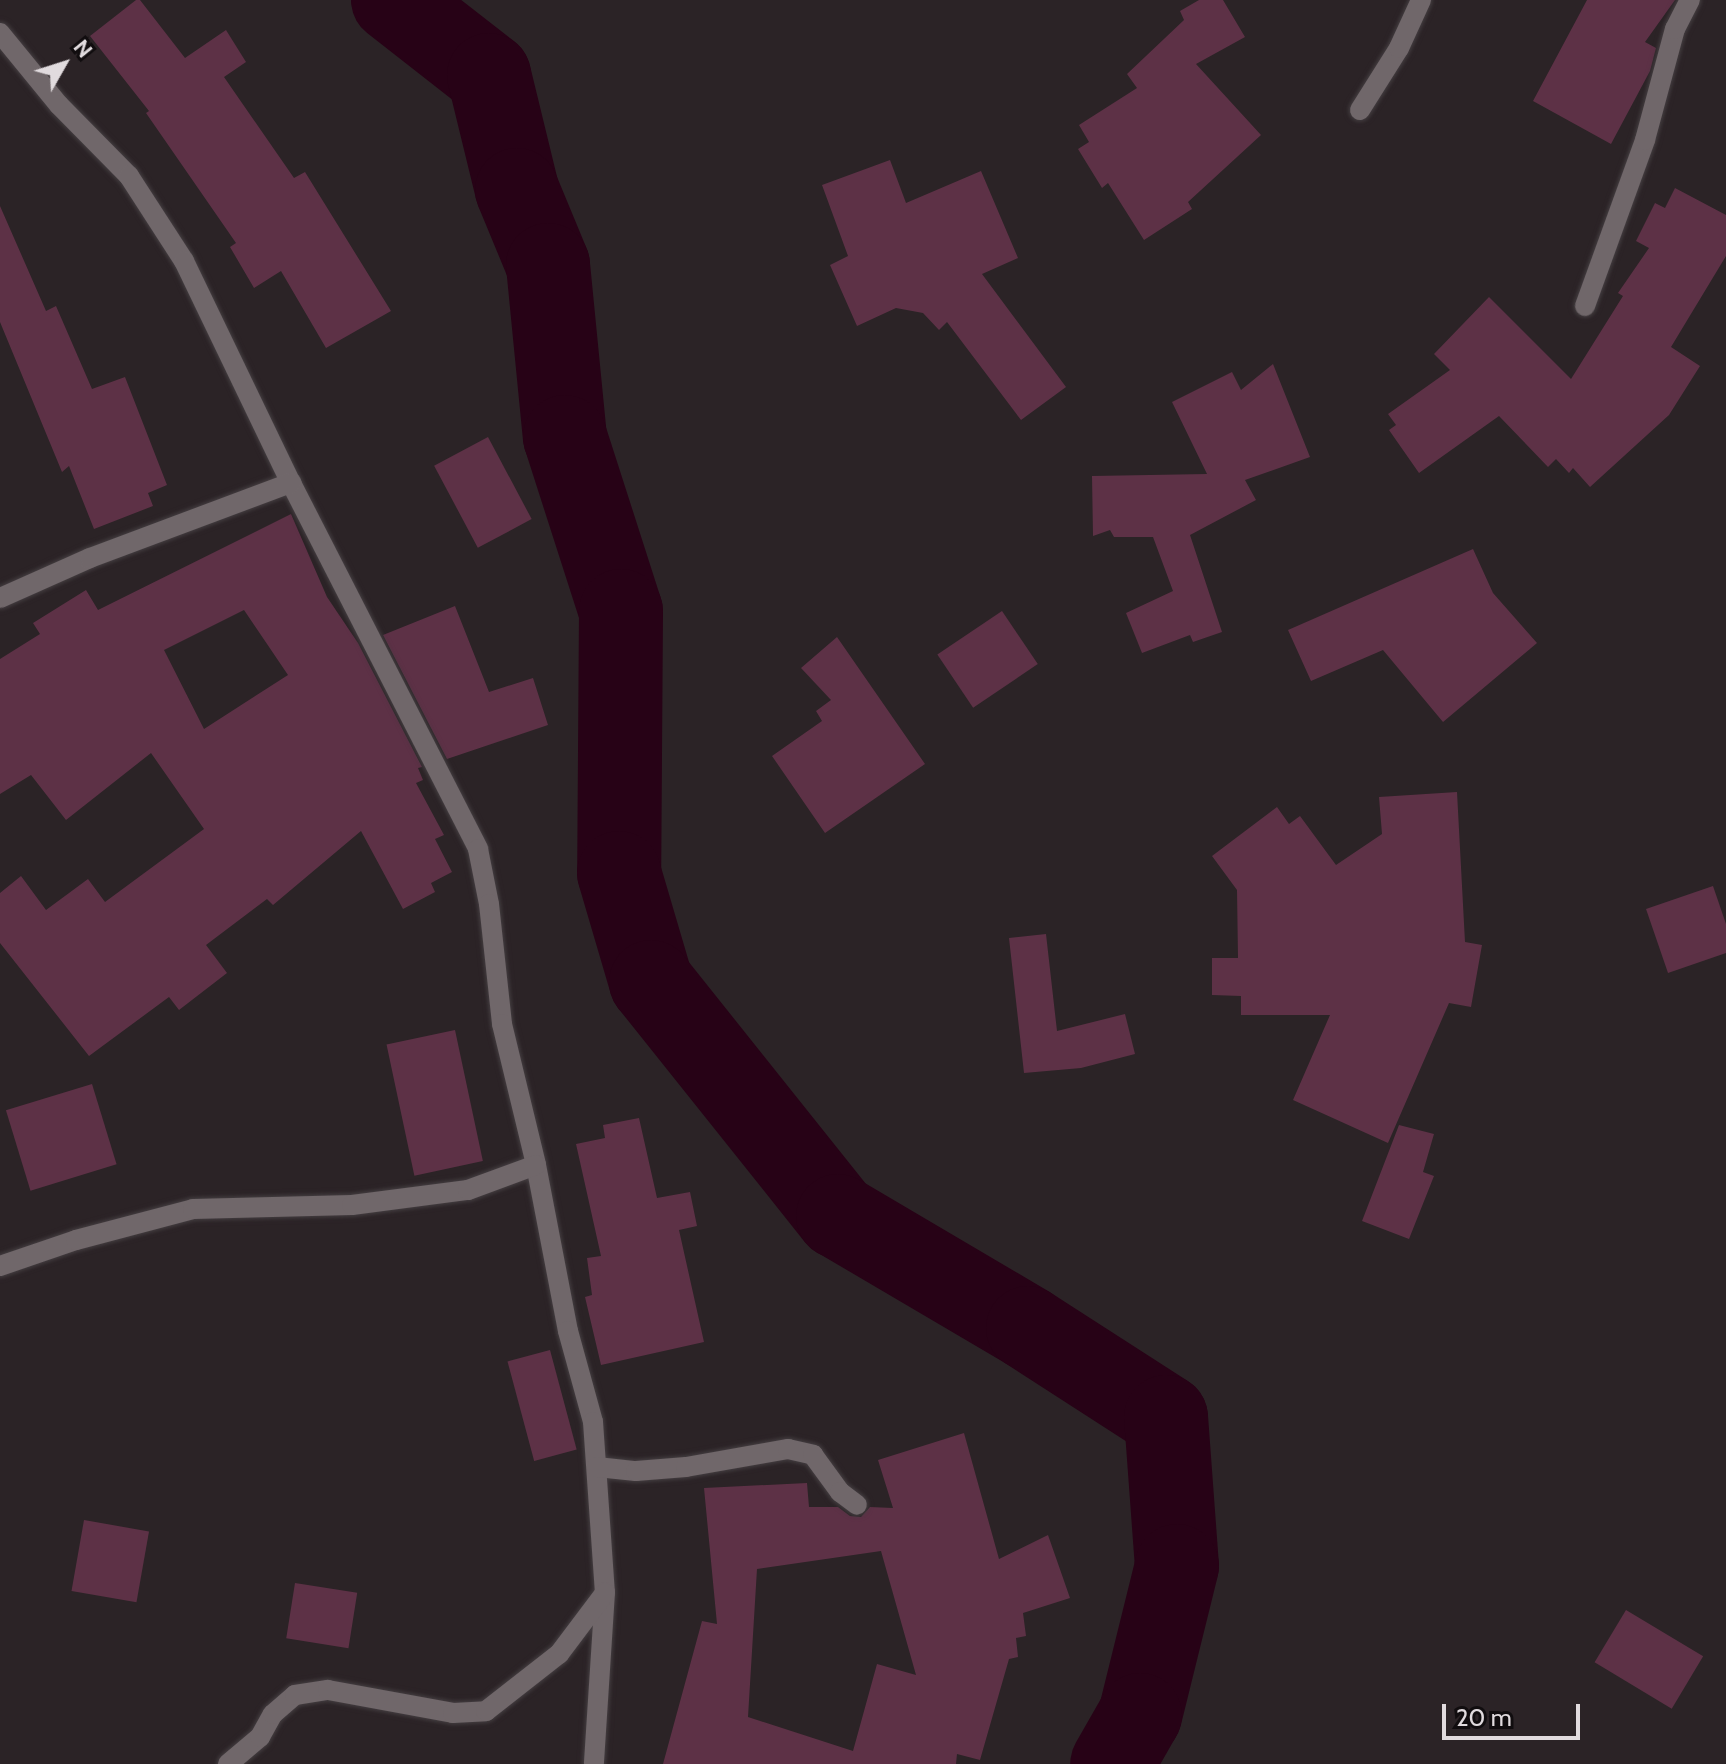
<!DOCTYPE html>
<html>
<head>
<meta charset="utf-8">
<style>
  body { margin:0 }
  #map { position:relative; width:1726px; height:1764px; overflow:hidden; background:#2b2326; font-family:Cabin,sans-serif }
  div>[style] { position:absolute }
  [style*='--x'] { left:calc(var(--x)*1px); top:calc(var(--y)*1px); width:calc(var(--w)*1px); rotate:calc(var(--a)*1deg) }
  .river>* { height:84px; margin:-42px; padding:0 42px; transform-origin:42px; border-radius:42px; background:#270216 }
  .building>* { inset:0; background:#5d3146; transform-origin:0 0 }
  .roads { filter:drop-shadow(0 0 2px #443e41) drop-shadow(0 0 2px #443e41) }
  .street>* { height:20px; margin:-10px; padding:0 10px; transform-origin:10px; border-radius:10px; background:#70676a }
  span { translate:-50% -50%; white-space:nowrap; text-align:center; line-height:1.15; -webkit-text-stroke:7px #110d0f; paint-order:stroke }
  .north { position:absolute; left:24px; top:24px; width:80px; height:80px; -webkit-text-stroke:6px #110d0f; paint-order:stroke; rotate:51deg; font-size:22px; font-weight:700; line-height:32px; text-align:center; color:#e1dbde }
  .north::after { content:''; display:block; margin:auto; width:28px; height:36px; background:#e1dbde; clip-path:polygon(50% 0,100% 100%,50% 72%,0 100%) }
  .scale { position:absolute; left:1442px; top:1704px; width:138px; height:36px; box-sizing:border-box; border:4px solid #e1dbde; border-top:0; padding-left:10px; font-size:24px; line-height:28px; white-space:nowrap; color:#e1dbde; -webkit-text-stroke:6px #110d0f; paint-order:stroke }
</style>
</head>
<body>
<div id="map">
  <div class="river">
    <div style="--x:393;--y:0;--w:122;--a:38"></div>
    <div style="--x:489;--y:75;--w:118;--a:76.3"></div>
    <div style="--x:517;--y:190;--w:81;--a:67.5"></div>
    <div style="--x:548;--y:265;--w:173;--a:84.4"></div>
    <div style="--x:565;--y:437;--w:183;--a:72.2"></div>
    <div style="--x:621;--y:611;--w:262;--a:90.4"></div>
    <div style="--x:619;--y:873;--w:114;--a:73.6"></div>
    <div style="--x:651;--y:982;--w:300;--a:51.4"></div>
    <div style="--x:838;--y:1216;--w:221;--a:30.5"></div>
    <div style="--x:1028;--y:1328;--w:164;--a:32.8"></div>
    <div style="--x:1166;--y:1417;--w:149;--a:85.8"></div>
    <div style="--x:1177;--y:1566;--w:154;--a:103.9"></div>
    <div style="--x:1140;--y:1715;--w:56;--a:119.7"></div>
  </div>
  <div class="building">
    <div style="clip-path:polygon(136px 0,140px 0,185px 58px,226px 30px,246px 62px,224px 77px,294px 178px,305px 172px,391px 311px,326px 348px,281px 271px,254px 288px,230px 247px,236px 243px,146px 113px,149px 111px,90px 36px)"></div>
    <div style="clip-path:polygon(1199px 0,1223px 0,1245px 37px,1196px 64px,1261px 135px,1188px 202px,1192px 209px,1144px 240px,1108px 183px,1102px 188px,1078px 149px,1089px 142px,1079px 125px,1137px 88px,1127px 74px,1184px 20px,1180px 11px)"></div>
    <div style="clip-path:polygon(1587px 0,1675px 0,1645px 42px,1656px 48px,1650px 71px,1611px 144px,1533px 101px)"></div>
    <div style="clip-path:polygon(890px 160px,906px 203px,981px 171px,1018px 258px,982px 274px,1066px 387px,1021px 420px,947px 322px,939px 330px,923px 313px,896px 308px,857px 326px,830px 265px,848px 256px,822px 185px)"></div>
    <div style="clip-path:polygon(1675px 188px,1726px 215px,1726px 256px,1671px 347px,1700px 366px,1669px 415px,1590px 487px,1573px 468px,1569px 473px,1556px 459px,1548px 467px,1499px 416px,1419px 473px,1389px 430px,1396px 425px,1388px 414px,1450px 370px,1434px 354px,1489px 297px,1571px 379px,1623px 296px,1618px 293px,1649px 248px,1636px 241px,1655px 203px,1665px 208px)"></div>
    <div style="clip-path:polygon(0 206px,46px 311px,56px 306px,92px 389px,125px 377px,167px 485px,148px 493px,153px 506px,94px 529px,69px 466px,62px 472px,0 322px)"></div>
    <div style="clip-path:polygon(1273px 364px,1310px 457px,1245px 480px,1256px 500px,1190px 535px,1222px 632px,1193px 642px,1190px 635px,1142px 653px,1126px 613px,1173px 591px,1153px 537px,1114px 537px,1110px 530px,1093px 536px,1092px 476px,1207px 474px,1172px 402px,1232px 372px,1241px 390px)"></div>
    <div style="left:488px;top:437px;width:93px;height:61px;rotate:62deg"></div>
    <div style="clip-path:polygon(evenodd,291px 514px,327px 597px,358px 643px,422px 767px,418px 768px,423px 780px,416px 783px,444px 835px,435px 839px,452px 872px,431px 883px,435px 892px,403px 909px,361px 831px,273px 905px,267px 899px,206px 945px,227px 973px,179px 1010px,169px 997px,89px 1056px,0 943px,0 893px,21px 876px,46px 910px,88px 879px,105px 902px,204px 829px,151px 753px,66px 820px,31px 775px,0 794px,0 659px,40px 634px,33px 623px,86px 590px,98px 610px,291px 514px,244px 610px,288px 675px,204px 729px,164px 650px,244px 610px)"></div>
    <div style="clip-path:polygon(1473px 549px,1493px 593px,1537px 643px,1443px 722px,1383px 650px,1311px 681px,1288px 630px)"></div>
    <div style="clip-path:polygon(455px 606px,489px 692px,533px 678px,548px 725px,447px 759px,383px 635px)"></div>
    <div style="left:1002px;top:611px;width:64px;height:78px;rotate:56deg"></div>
    <div style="clip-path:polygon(837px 637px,925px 764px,825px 833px,772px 756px,822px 721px,816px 711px,831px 700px,801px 668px)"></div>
    <div style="clip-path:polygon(1457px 792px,1465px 942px,1482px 945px,1471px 1007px,1449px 1003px,1388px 1143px,1293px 1100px,1330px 1015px,1241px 1015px,1241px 996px,1212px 995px,1212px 958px,1238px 958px,1237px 890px,1212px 856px,1277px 807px,1289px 824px,1300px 816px,1336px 865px,1382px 834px,1379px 797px)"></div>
    <div style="clip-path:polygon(1713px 886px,1726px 924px,1726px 953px,1668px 973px,1646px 909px)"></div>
    <div style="clip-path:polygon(1046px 934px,1057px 1031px,1125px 1014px,1135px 1054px,1081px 1068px,1024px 1073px,1009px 938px)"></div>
    <div style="left:455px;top:1030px;width:134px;height:70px;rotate:78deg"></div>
    <div style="left:92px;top:1084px;width:84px;height:90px;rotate:73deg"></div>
    <div style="clip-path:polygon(639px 1118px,657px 1198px,690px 1192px,697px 1226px,679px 1230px,704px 1342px,601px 1365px,585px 1297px,592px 1295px,587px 1258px,601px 1256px,576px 1144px,605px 1138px,603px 1125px)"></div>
    <div style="clip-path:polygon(1399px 1125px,1434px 1134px,1423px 1172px,1434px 1176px,1409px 1239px,1362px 1221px)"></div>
    <div style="left:550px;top:1350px;width:103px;height:44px;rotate:75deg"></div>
    <div style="clip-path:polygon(evenodd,964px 1433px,999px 1559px,1048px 1535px,1070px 1598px,1023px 1613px,1026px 1636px,1016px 1638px,1018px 1657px,1009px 1659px,980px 1760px,957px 1754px,956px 1764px,663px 1764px,702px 1621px,717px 1624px,704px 1488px,807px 1483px,809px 1507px,838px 1507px,850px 1516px,861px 1517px,870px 1507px,893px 1508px,878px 1460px,964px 1433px,881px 1551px,916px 1675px,877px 1664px,853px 1751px,748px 1717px,757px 1569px,881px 1551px)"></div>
    <div style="left:84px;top:1520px;width:66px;height:72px;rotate:10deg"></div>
    <div style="left:295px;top:1583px;width:63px;height:56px;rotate:9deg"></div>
    <div style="left:1626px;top:1610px;width:90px;height:61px;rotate:31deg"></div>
  </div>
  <div class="roads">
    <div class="street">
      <div style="--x:0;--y:33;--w:93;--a:50.7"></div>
      <div style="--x:59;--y:105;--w:100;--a:45.4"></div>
      <div style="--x:129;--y:176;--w:101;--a:57.1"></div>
      <div style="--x:184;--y:261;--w:246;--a:64.3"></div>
      <div style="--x:291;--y:483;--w:411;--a:62.9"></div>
      <div style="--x:478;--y:849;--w:56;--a:78.7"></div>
      <div style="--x:489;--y:904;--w:121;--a:83.8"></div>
      <div style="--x:502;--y:1024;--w:145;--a:76.4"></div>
      <div style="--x:536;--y:1165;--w:169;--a:79.1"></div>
      <div style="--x:568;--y:1331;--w:94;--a:74.6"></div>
      <div style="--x:593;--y:1422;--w:170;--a:86"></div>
      <div style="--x:605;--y:1592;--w:172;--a:93.7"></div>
      <div style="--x:1360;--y:110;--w:73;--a:-57.8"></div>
      <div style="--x:1399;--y:48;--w:53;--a:-65.4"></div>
      <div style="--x:1585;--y:306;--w:177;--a:-70.1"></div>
      <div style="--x:1645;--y:140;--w:115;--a:-74.9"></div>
      <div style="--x:1675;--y:29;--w:33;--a:-63"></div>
      <div style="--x:0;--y:598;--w:98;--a:-24"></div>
      <div style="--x:90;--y:558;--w:215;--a:-20.5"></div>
      <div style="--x:0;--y:1266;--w:80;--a:-18.9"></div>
      <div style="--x:76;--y:1240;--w:121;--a:-14.8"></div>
      <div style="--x:193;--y:1209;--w:159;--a:-1.4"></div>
      <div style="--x:352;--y:1205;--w:117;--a:-7.4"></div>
      <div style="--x:468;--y:1190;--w:72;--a:-20.2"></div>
      <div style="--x:597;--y:1467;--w:39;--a:6"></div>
      <div style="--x:636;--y:1471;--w:50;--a:-4.6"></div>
      <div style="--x:686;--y:1467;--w:104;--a:-10"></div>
      <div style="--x:788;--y:1449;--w:26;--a:13"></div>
      <div style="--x:813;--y:1455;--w:46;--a:53.9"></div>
      <div style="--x:840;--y:1492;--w:21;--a:37"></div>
      <div style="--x:228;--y:1764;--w:42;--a:-40.2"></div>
      <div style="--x:260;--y:1737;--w:26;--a:-61"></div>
      <div style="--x:273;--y:1714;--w:29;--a:-41"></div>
      <div style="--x:295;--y:1695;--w:33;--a:-9"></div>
      <div style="--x:328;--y:1690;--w:127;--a:10.4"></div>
      <div style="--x:453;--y:1713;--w:33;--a:-3"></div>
      <div style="--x:486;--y:1711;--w:93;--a:-38"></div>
      <div style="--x:559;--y:1654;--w:76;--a:-53"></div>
    </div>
  </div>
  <div class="north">N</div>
  <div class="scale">20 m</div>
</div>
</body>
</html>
